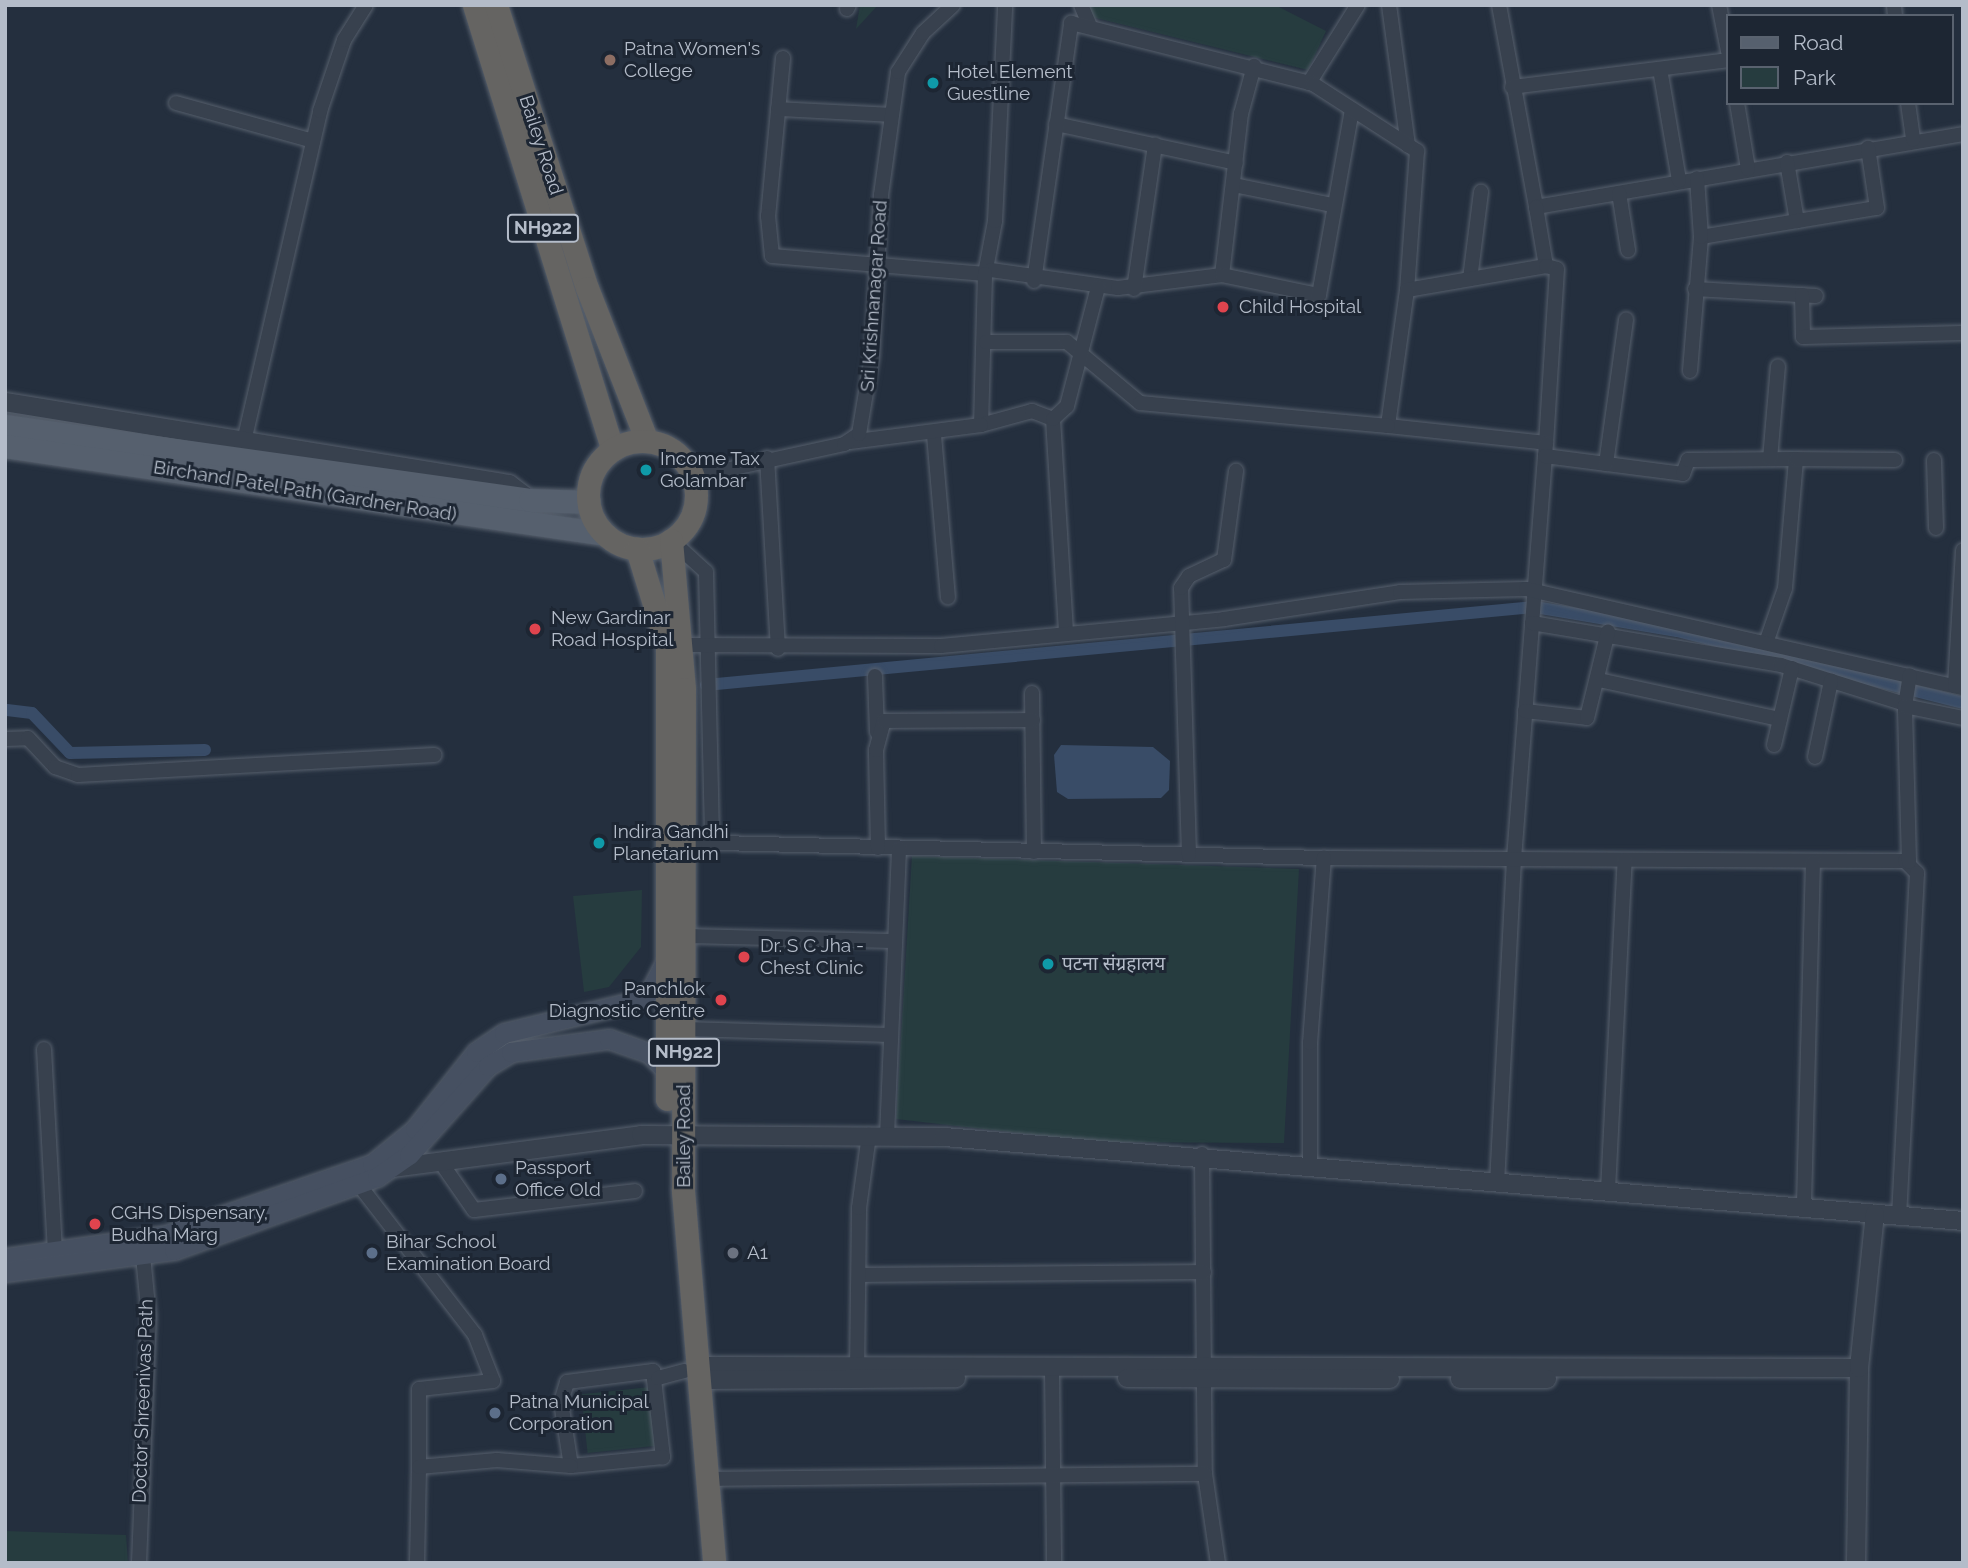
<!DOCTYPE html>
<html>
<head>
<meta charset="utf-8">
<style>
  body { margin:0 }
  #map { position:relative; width:1968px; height:1568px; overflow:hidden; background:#242f3e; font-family:Raleway,"Noto Sans Devanagari",sans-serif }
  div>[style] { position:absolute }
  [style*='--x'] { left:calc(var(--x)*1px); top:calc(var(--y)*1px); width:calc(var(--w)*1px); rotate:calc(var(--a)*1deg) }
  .green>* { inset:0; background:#263c3f; transform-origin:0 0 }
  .water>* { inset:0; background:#394c67 }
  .canal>* { height:12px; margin:-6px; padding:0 6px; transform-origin:6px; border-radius:6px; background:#394c67 }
  .roads { filter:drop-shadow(0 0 2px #565f6c) drop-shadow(0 0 2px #565f6c) }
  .minor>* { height:14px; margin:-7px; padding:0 7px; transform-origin:7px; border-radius:7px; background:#38414e }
  .tertiary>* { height:18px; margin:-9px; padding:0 9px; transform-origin:9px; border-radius:9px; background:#38414e }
  .secondary>* { height:19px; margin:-9.5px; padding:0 9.5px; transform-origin:9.5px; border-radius:9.5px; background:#465061 }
  .primary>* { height:23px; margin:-11.5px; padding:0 11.5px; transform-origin:11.5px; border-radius:11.5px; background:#56606e }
  .trunk>* { height:23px; margin:-11.5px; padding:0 11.5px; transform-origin:11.5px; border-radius:11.5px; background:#656462 }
  .trunk>.ring { margin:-11.5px; padding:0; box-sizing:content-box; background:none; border:23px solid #656462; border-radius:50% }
  .dots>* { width:19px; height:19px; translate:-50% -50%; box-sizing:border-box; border:4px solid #1d2633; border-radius:50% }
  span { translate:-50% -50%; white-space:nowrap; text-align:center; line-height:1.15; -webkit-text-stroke:6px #1d2633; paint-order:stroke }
  .shield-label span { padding:2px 5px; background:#1d2633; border:2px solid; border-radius:5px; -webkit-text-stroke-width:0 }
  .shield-label { font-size:18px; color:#b4bcc9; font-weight:700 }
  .poi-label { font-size:19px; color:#b4bcc9 }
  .left { translate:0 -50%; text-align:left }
  .right { translate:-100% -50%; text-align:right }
  .street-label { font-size:19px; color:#b4bcc9 }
  .frame { position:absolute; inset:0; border:7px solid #b4bcc9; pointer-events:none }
  .legend { position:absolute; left:1726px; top:14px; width:228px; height:91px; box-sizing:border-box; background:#1d2633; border:2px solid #59626f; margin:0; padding:9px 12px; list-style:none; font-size:21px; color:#b4bcc9 }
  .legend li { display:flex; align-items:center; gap:14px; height:35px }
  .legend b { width:35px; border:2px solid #59626f }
</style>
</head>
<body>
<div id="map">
  <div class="green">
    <div style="clip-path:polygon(860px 5px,878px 5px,856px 29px)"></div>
    <div style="clip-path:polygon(1082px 5px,1275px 5px,1326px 31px,1308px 70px,1080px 14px)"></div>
    <div style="clip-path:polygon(912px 856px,1299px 869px,1284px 1143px,1097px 1142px,896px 1119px)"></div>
    <div style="clip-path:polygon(642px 890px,641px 947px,609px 987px,584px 992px,573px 896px)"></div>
    <div style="left:650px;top:1387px;width:59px;height:69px;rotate:84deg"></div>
    <div style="clip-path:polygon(5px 1531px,126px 1535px,128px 1563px,5px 1563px)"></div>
  </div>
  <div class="water">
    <div style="clip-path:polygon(1061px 745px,1153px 747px,1170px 761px,1169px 790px,1161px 798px,1068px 799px,1057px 792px,1054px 755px)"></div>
  </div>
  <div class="canal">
    <div style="--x:706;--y:685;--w:833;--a:-5.38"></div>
    <div style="--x:1535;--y:607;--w:144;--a:9.6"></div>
    <div style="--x:1677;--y:631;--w:295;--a:14.1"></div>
    <div style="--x:7;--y:710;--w:25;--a:7"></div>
    <div style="--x:32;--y:713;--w:55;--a:46.5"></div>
    <div style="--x:70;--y:753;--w:135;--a:-1.3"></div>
  </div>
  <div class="roads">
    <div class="minor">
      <div style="--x:1081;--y:5;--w:21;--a:67"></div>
      <div style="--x:1389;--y:5;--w:142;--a:82.3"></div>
      <div style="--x:1499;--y:5;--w:205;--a:79.6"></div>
      <div style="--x:1536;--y:207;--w:433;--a:-9.7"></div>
      <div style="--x:1719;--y:5;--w:47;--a:78.9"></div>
      <div style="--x:1894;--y:5;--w:11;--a:85"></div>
      <div style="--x:847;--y:9;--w:4;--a:-63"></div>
      <div style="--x:783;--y:58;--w:159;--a:95.4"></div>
      <div style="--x:768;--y:216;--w:40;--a:84.3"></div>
      <div style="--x:772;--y:256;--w:214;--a:4.8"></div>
      <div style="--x:985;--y:274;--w:54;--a:-79.3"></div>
      <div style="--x:995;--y:221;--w:216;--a:-87.3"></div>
      <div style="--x:1660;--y:69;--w:113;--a:80.3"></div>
      <div style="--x:1309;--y:83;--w:92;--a:-57.9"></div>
      <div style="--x:1512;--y:87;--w:218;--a:-7.1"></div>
      <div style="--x:176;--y:103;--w:142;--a:15.5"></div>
      <div style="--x:1737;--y:103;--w:67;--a:80.5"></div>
      <div style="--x:1908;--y:103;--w:37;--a:82"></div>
      <div style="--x:778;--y:109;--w:113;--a:3"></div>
      <div style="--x:1056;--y:124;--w:184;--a:12.2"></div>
      <div style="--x:1787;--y:162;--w:60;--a:80.4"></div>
      <div style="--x:1234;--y:185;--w:100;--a:11.5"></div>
      <div style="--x:1619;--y:193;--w:58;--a:81"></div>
      <div style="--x:1536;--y:207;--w:60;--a:80.4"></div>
      <div style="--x:1701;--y:237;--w:178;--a:-9.4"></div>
      <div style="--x:1877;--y:208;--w:61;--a:-98.5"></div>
      <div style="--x:991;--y:270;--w:128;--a:8.1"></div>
      <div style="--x:1118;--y:288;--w:105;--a:-7.1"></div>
      <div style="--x:1222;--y:275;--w:162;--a:-83.3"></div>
      <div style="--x:1241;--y:114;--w:50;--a:-74.8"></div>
      <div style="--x:985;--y:274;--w:151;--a:91.5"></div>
      <div style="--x:981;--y:425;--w:53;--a:-15.4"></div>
      <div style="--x:1032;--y:411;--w:22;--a:21"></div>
      <div style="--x:1053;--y:419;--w:214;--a:86.5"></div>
      <div style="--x:1222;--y:275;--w:99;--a:11.7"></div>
      <div style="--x:1319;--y:295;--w:188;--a:-79.9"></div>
      <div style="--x:1470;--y:279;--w:88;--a:-82.8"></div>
      <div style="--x:1034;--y:281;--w:261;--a:-81.8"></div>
      <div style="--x:1071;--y:23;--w:250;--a:14.1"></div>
      <div style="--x:1313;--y:84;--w:124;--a:32.8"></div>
      <div style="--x:1417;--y:151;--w:139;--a:94.1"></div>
      <div style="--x:1407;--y:290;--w:141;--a:-9.8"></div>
      <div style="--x:1546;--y:266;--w:11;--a:15"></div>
      <div style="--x:1557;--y:269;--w:174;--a:93.6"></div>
      <div style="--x:1134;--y:289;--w:146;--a:-81.7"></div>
      <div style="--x:1695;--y:289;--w:121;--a:3.3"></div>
      <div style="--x:1407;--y:290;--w:137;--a:98"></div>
      <div style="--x:1388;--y:426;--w:159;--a:6.1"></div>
      <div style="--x:1546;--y:443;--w:417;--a:94.4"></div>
      <div style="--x:1514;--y:859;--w:323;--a:93"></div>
      <div style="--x:1802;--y:295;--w:42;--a:88.6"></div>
      <div style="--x:1803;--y:337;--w:160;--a:-1.4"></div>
      <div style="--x:986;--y:342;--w:81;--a:0"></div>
      <div style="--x:1067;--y:342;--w:95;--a:39.9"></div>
      <div style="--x:1140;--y:403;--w:249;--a:5.3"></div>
      <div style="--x:1690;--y:371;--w:134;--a:-85.3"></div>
      <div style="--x:1701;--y:237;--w:59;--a:-93.9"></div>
      <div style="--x:1053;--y:419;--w:19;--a:-43"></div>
      <div style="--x:1067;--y:406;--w:123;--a:-75.4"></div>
      <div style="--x:934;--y:435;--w:163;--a:85.1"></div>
      <div style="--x:850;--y:442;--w:132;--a:-7.4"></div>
      <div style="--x:242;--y:450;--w:348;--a:-77"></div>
      <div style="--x:320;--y:111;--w:75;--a:-71.3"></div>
      <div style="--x:344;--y:40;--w:41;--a:-57.8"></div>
      <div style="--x:1545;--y:456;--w:139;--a:7.4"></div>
      <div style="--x:1683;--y:474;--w:15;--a:-70"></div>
      <div style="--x:1688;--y:460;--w:108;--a:-0.5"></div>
      <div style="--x:767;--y:458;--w:191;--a:86.7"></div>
      <div style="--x:1770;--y:459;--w:93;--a:-85.1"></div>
      <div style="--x:1934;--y:460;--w:68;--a:88.3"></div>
      <div style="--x:1606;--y:464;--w:146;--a:-82.1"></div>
      <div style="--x:693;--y:477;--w:155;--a:-12.3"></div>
      <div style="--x:844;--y:444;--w:18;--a:-34"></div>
      <div style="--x:859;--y:434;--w:79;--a:-80.5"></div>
      <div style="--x:872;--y:356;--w:161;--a:-86.8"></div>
      <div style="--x:881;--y:195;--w:124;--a:-82.1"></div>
      <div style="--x:898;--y:72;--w:46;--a:-57.3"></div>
      <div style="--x:923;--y:33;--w:41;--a:-43"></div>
      <div style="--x:671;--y:540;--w:47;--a:42.4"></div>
      <div style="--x:706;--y:572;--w:272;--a:88.7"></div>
      <div style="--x:1532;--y:623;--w:253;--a:9.6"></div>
      <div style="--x:1781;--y:665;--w:130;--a:17.5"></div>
      <div style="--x:1766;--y:643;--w:58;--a:-70.9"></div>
      <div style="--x:1785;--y:588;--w:129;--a:-85.1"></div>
      <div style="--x:1796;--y:459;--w:99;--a:0.6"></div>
      <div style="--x:683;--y:645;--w:258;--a:0.2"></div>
      <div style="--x:941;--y:646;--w:284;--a:-5.4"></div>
      <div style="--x:1224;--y:619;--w:178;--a:-8.7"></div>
      <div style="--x:1400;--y:592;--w:126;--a:-1.4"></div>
      <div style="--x:1526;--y:589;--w:448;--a:12.8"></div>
      <div style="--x:875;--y:676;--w:56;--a:88"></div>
      <div style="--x:1599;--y:680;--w:185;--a:12.2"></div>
      <div style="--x:1955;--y:686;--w:136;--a:-86.6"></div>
      <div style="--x:1032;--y:693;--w:159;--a:89.3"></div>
      <div style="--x:1905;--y:706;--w:31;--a:-81"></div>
      <div style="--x:1525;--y:711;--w:62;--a:6.4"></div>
      <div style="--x:1587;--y:718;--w:89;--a:-76.3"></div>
      <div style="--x:5;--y:739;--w:23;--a:-2"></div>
      <div style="--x:28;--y:738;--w:40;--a:47"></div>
      <div style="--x:55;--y:767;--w:24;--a:19"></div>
      <div style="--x:78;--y:775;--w:357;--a:-3.2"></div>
      <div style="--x:1774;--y:745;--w:79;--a:-76.8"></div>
      <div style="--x:1815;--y:757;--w:78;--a:-78.1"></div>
      <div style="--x:678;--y:842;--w:646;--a:1.42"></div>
      <div style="--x:1324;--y:858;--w:581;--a:0.3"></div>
      <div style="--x:1905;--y:861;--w:17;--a:45"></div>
      <div style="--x:1917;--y:873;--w:341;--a:93"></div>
      <div style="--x:878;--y:848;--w:98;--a:-91.2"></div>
      <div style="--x:876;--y:750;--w:30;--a:-75"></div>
      <div style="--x:884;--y:721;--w:149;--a:-0.4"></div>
      <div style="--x:1189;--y:855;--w:267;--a:-91.7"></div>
      <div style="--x:1181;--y:588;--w:14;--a:-56"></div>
      <div style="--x:1189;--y:576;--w:38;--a:-25"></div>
      <div style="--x:1224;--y:560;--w:90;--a:-82.3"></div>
      <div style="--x:1909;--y:862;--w:156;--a:-91.5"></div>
      <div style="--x:1905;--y:706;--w:59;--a:11.7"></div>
      <div style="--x:684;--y:936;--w:211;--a:1.4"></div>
      <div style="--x:684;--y:1029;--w:207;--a:1.7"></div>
      <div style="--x:44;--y:1049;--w:203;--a:86.9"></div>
      <div style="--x:887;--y:1136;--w:288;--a:-87.6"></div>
      <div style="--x:1202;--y:1154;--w:320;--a:89.5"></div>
      <div style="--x:1205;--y:1474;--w:90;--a:81.7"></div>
      <div style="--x:1310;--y:1163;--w:120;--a:-90"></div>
      <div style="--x:1310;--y:1043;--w:186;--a:-85.7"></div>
      <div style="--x:442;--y:1164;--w:56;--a:55.2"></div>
      <div style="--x:474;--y:1210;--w:162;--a:-6.7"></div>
      <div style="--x:353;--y:1177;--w:200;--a:52.3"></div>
      <div style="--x:475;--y:1335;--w:49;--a:68.6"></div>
      <div style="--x:493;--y:1381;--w:74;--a:173.8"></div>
      <div style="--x:419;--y:1389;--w:78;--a:90"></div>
      <div style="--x:1608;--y:1190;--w:330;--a:-87.1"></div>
      <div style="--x:1804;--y:1204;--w:342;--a:-88.5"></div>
      <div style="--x:861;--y:1275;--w:343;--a:-0.5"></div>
      <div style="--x:1052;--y:1367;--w:196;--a:89.4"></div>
      <div style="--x:653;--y:1371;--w:87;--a:83.4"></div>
      <div style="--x:663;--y:1457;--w:92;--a:174.4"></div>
      <div style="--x:571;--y:1466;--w:65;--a:-98.9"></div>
      <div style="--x:561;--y:1402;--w:21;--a:-73"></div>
      <div style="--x:567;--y:1382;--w:87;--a:-7.3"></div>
      <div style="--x:857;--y:1374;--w:166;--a:-89.3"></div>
      <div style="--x:859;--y:1208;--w:74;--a:-82.2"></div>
      <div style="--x:658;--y:1378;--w:27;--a:-15"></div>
      <div style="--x:707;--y:1479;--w:498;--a:-0.6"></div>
      <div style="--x:139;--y:1563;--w:246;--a:-87.7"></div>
      <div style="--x:149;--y:1317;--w:71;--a:-95.6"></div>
      <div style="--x:417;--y:1563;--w:96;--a:-88.8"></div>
      <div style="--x:419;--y:1467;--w:78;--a:-5.1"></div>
      <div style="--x:497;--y:1460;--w:74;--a:4.6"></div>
    </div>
    <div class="tertiary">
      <div style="--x:5;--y:402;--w:511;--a:9.24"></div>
      <div style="--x:509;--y:484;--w:25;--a:37"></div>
      <div style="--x:392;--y:1168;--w:251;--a:-7.5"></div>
      <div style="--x:641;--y:1135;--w:303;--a:0.4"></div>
      <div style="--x:944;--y:1137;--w:1022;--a:4.71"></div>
      <div style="--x:699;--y:1366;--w:1160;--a:0.1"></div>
      <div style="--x:1127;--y:1378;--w:263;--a:0.2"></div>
      <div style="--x:1460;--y:1379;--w:87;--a:0"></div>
      <div style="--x:700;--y:1380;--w:256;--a:-0.4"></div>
      <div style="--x:1856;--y:1563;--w:195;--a:-89.1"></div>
      <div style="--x:1859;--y:1368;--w:155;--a:-84.1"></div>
    </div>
    <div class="secondary">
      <div style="--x:5;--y:1258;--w:163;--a:-8.1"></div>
      <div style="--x:166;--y:1235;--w:218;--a:-19"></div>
      <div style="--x:372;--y:1164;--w:55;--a:-39.1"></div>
      <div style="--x:415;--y:1129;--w:98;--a:-51.6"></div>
      <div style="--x:476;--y:1052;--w:34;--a:-34"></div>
      <div style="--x:504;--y:1033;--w:136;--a:-13.6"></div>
      <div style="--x:636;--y:1001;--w:19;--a:-36"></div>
      <div style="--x:651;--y:990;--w:35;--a:-63"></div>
      <div style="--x:5;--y:1272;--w:170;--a:-7.4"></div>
      <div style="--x:174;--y:1250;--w:216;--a:-19.8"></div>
      <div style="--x:377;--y:1177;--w:39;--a:-35"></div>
      <div style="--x:409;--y:1155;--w:119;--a:-48.4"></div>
      <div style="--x:488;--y:1066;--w:27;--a:-31"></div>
      <div style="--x:511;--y:1052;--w:99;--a:-7.6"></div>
      <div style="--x:609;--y:1039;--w:42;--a:19.3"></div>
      <div style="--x:649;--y:1053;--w:25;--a:45"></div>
    </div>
    <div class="primary">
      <div style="--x:5;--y:426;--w:530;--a:8.02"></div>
      <div style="--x:530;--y:500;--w:59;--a:1.9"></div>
      <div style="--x:5;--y:446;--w:606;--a:8.34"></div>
    </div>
    <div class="trunk">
      <div style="--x:474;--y:5;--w:466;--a:72.7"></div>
      <div style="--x:496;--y:5;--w:297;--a:72.2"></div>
      <div style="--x:587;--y:288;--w:164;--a:68.6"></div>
      <div class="ring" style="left:588px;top:441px;width:85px;height:85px"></div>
      <div style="--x:671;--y:540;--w:150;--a:85"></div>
      <div style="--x:684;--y:689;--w:502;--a:90.11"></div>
      <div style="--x:683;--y:1191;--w:373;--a:85.2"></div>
      <div style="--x:637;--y:549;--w:102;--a:72.8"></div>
      <div style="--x:667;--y:646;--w:453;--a:90"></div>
    </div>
  </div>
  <div class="dots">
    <div style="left:610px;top:60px;background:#8d6e63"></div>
    <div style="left:933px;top:83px;background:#0f9aa8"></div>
    <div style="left:1223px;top:307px;background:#e0444e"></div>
    <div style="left:646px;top:470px;background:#0f9aa8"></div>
    <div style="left:535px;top:629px;background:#e0444e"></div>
    <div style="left:599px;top:843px;background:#0f9aa8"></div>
    <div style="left:744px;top:957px;background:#e0444e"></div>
    <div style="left:1048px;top:964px;background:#0f9aa8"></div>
    <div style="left:721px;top:1000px;background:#e0444e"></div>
    <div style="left:501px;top:1179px;background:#5c6f8a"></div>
    <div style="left:95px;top:1224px;background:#e0444e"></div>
    <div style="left:372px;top:1253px;background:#5c6f8a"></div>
    <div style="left:733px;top:1253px;background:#6b7280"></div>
    <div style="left:495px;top:1413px;background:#5c6f8a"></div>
  </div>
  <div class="shield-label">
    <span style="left:543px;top:228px">NH922</span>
    <span style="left:684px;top:1052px">NH922</span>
  </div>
  <div class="poi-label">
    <span class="left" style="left:624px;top:60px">Patna Women's<br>College</span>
    <span class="left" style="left:947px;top:83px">Hotel Element<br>Guestline</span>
    <span class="left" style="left:1239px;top:307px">Child Hospital</span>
    <span class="left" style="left:660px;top:470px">Income Tax<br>Golambar</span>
    <span class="left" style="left:551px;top:629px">New Gardinar<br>Road Hospital</span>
    <span class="left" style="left:613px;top:843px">Indira Gandhi<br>Planetarium</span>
    <span class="left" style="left:760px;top:957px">Dr. S C Jha -<br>Chest Clinic</span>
    <span class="left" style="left:1062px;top:964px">पटना संग्रहालय</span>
    <span class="right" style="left:705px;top:1000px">Panchlok<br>Diagnostic Centre</span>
    <span class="left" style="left:515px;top:1179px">Passport<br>Office Old</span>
    <span class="left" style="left:111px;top:1224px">CGHS Dispensary,<br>Budha Marg</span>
    <span class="left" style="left:386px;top:1253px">Bihar School<br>Examination Board</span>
    <span class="left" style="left:747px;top:1253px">A1</span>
    <span class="left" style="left:509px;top:1413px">Patna Municipal<br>Corporation</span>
  </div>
  <div class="street-label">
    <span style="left:541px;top:145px;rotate:72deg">Bailey Road</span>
    <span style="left:874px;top:296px;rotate:-86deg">Sri Krishnanagar Road</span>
    <span style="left:305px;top:491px;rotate:9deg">Birchand Patel Path (Gardner Road)</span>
    <span style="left:684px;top:1136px;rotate:-90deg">Bailey Road</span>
    <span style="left:143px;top:1401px;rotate:-88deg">Doctor Shreenivas Path</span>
  </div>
  <div class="frame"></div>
  <ul class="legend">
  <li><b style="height:9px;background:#56606e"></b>Road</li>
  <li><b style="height:19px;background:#263c3f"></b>Park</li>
  </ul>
</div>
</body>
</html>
